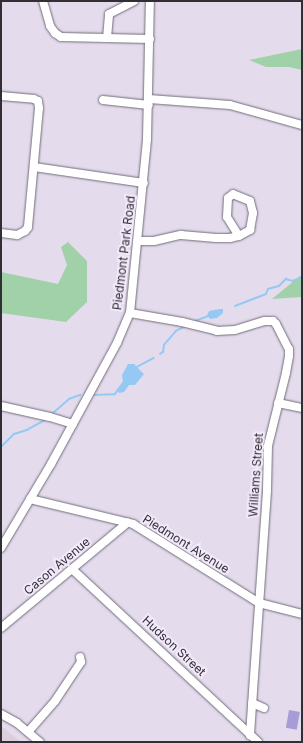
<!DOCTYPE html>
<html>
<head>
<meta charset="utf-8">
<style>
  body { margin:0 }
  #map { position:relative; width:303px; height:743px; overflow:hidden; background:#e4dced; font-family:Inter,sans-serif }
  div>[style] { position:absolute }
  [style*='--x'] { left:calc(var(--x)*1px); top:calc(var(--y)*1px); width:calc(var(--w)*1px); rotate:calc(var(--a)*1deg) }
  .education>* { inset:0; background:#dccddf }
  .green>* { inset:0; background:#a0d1a8 }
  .water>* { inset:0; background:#95c9f4 }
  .stream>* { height:1.5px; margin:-0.75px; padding:0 0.75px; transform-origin:0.75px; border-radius:0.75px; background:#95c9f4 }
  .building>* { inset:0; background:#a79dd6; transform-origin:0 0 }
  .roads { filter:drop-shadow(0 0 1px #736b7a) drop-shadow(0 0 1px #736b7a) }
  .minor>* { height:8px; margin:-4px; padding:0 4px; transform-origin:4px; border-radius:4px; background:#fff }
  span { translate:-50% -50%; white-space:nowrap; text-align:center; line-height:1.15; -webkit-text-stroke:4px #f2e9fa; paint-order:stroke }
  .street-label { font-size:12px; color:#312e34 }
  .frame { position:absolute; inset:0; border:2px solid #312e34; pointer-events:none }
</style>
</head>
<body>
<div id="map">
  <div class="education">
    <div style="clip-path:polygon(1px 726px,21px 742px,1px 742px)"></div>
  </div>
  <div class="green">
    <div style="clip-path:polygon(302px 49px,302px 70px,289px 67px,266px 67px,249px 60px)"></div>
    <div style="clip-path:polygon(68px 242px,87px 261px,87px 302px,66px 322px,1px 313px,1px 272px,58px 284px,67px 265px,61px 247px)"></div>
    <div style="clip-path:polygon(300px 276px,302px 276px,302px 297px,272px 299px)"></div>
  </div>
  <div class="water">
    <div style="clip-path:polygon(220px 309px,223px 309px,223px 313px,217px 318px,210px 319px,207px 315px,209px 311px)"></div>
    <div style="clip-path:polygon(128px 364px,134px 364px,144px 374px,135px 385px,129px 385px,124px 392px,119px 393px,118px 391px,123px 382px,122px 375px)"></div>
  </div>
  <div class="stream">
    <div style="--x:235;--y:306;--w:33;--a:-21"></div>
    <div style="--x:266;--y:294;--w:5;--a:-68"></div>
    <div style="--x:268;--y:289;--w:11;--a:-15"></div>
    <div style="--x:279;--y:286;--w:10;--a:-45"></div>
    <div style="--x:286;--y:279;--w:7;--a:16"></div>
    <div style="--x:293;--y:281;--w:10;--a:-24"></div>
    <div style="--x:195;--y:321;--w:15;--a:-20"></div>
    <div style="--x:160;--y:354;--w:4;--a:-34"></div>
    <div style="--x:163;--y:352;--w:7;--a:-82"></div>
    <div style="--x:164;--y:345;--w:18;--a:-49"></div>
    <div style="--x:176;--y:331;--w:11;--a:-27"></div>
    <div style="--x:135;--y:368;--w:21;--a:-28"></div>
    <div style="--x:92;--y:395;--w:23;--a:-2"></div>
    <div style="--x:115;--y:394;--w:14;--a:-54"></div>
    <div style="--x:52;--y:414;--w:23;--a:-41"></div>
    <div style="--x:69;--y:399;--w:12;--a:-20"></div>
    <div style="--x:1;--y:447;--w:18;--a:-45"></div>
    <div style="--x:14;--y:434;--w:14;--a:-17"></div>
    <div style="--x:27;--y:430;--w:21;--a:-29"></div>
  </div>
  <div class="building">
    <div style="left:289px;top:710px;width:11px;height:18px;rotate:10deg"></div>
  </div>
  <div class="roads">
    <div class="minor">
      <div style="--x:43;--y:1;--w:26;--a:74"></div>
      <div style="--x:50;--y:26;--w:9;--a:54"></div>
      <div style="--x:55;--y:33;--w:7;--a:34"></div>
      <div style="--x:61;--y:37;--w:89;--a:1.3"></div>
      <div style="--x:107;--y:38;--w:24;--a:-85"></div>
      <div style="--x:109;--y:14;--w:28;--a:-27"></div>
      <div style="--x:1;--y:96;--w:33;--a:5"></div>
      <div style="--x:34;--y:99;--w:4;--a:27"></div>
      <div style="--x:38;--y:101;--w:7;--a:82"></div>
      <div style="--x:39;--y:108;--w:120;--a:95.3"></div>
      <div style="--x:28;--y:227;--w:5;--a:127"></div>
      <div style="--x:25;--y:231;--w:9;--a:153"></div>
      <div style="--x:17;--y:235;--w:16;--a:-173"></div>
      <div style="--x:149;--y:99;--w:81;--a:4.2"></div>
      <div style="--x:230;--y:105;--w:75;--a:15.5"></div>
      <div style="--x:103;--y:100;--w:46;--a:6.2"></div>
      <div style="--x:34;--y:167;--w:111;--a:8.3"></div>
      <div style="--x:138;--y:241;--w:16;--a:0"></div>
      <div style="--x:154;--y:241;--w:28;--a:-13"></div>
      <div style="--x:181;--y:235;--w:35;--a:5"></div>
      <div style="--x:216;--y:238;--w:14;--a:0"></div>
      <div style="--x:230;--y:238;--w:9;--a:-13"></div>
      <div style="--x:239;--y:236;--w:13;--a:-29"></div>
      <div style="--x:250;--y:230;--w:17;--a:-80"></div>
      <div style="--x:253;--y:213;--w:12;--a:-104"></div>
      <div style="--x:250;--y:201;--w:18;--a:-158"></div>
      <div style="--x:233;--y:194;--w:6;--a:141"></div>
      <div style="--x:228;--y:198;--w:19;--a:93"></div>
      <div style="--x:227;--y:217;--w:22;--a:58"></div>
      <div style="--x:130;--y:313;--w:53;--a:9.8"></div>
      <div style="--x:182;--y:322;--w:36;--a:14"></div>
      <div style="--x:217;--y:331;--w:18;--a:-3"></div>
      <div style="--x:235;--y:330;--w:31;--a:-17"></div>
      <div style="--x:265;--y:321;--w:8;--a:0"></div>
      <div style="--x:273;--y:321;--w:4;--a:45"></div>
      <div style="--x:276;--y:324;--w:28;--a:63"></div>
      <div style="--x:289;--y:349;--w:7;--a:90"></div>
      <div style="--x:289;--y:356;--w:17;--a:100"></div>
      <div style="--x:286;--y:373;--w:75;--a:103.9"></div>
      <div style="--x:268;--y:446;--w:45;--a:91.3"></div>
      <div style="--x:267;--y:491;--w:245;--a:94"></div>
      <div style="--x:278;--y:403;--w:25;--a:12"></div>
      <div style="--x:1;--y:406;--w:50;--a:12.7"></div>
      <div style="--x:50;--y:417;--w:24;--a:17"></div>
      <div style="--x:30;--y:499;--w:106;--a:13.6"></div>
      <div style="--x:133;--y:524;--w:149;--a:32.1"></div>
      <div style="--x:259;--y:603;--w:44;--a:14.3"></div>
      <div style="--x:1;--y:548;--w:98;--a:-59.2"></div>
      <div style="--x:51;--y:464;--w:138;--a:-61.4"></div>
      <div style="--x:117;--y:343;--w:33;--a:-67"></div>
      <div style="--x:130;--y:313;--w:175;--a:-84.4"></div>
      <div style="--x:147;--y:139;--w:138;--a:-88.8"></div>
      <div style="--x:72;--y:569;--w:254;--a:42.9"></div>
      <div style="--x:1;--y:628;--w:165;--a:-39.8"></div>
      <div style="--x:252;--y:703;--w:13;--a:23"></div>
      <div style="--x:1;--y:714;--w:18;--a:29"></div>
      <div style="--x:17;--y:723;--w:30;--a:40"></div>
      <div style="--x:28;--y:732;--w:41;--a:-48.9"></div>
      <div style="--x:55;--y:701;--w:47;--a:-56.3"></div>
      <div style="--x:81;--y:662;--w:5;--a:-101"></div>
    </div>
  </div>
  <div class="street-label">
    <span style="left:124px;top:253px;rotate:-83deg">Piedmont Park Road</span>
    <span style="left:256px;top:475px;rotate:-86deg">Williams Street</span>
    <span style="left:186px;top:544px;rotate:32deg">Piedmont Avenue</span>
    <span style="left:57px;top:566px;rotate:-40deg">Cason Avenue</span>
    <span style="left:174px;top:646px;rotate:43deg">Hudson Street</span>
  </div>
  <div class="frame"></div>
</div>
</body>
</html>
